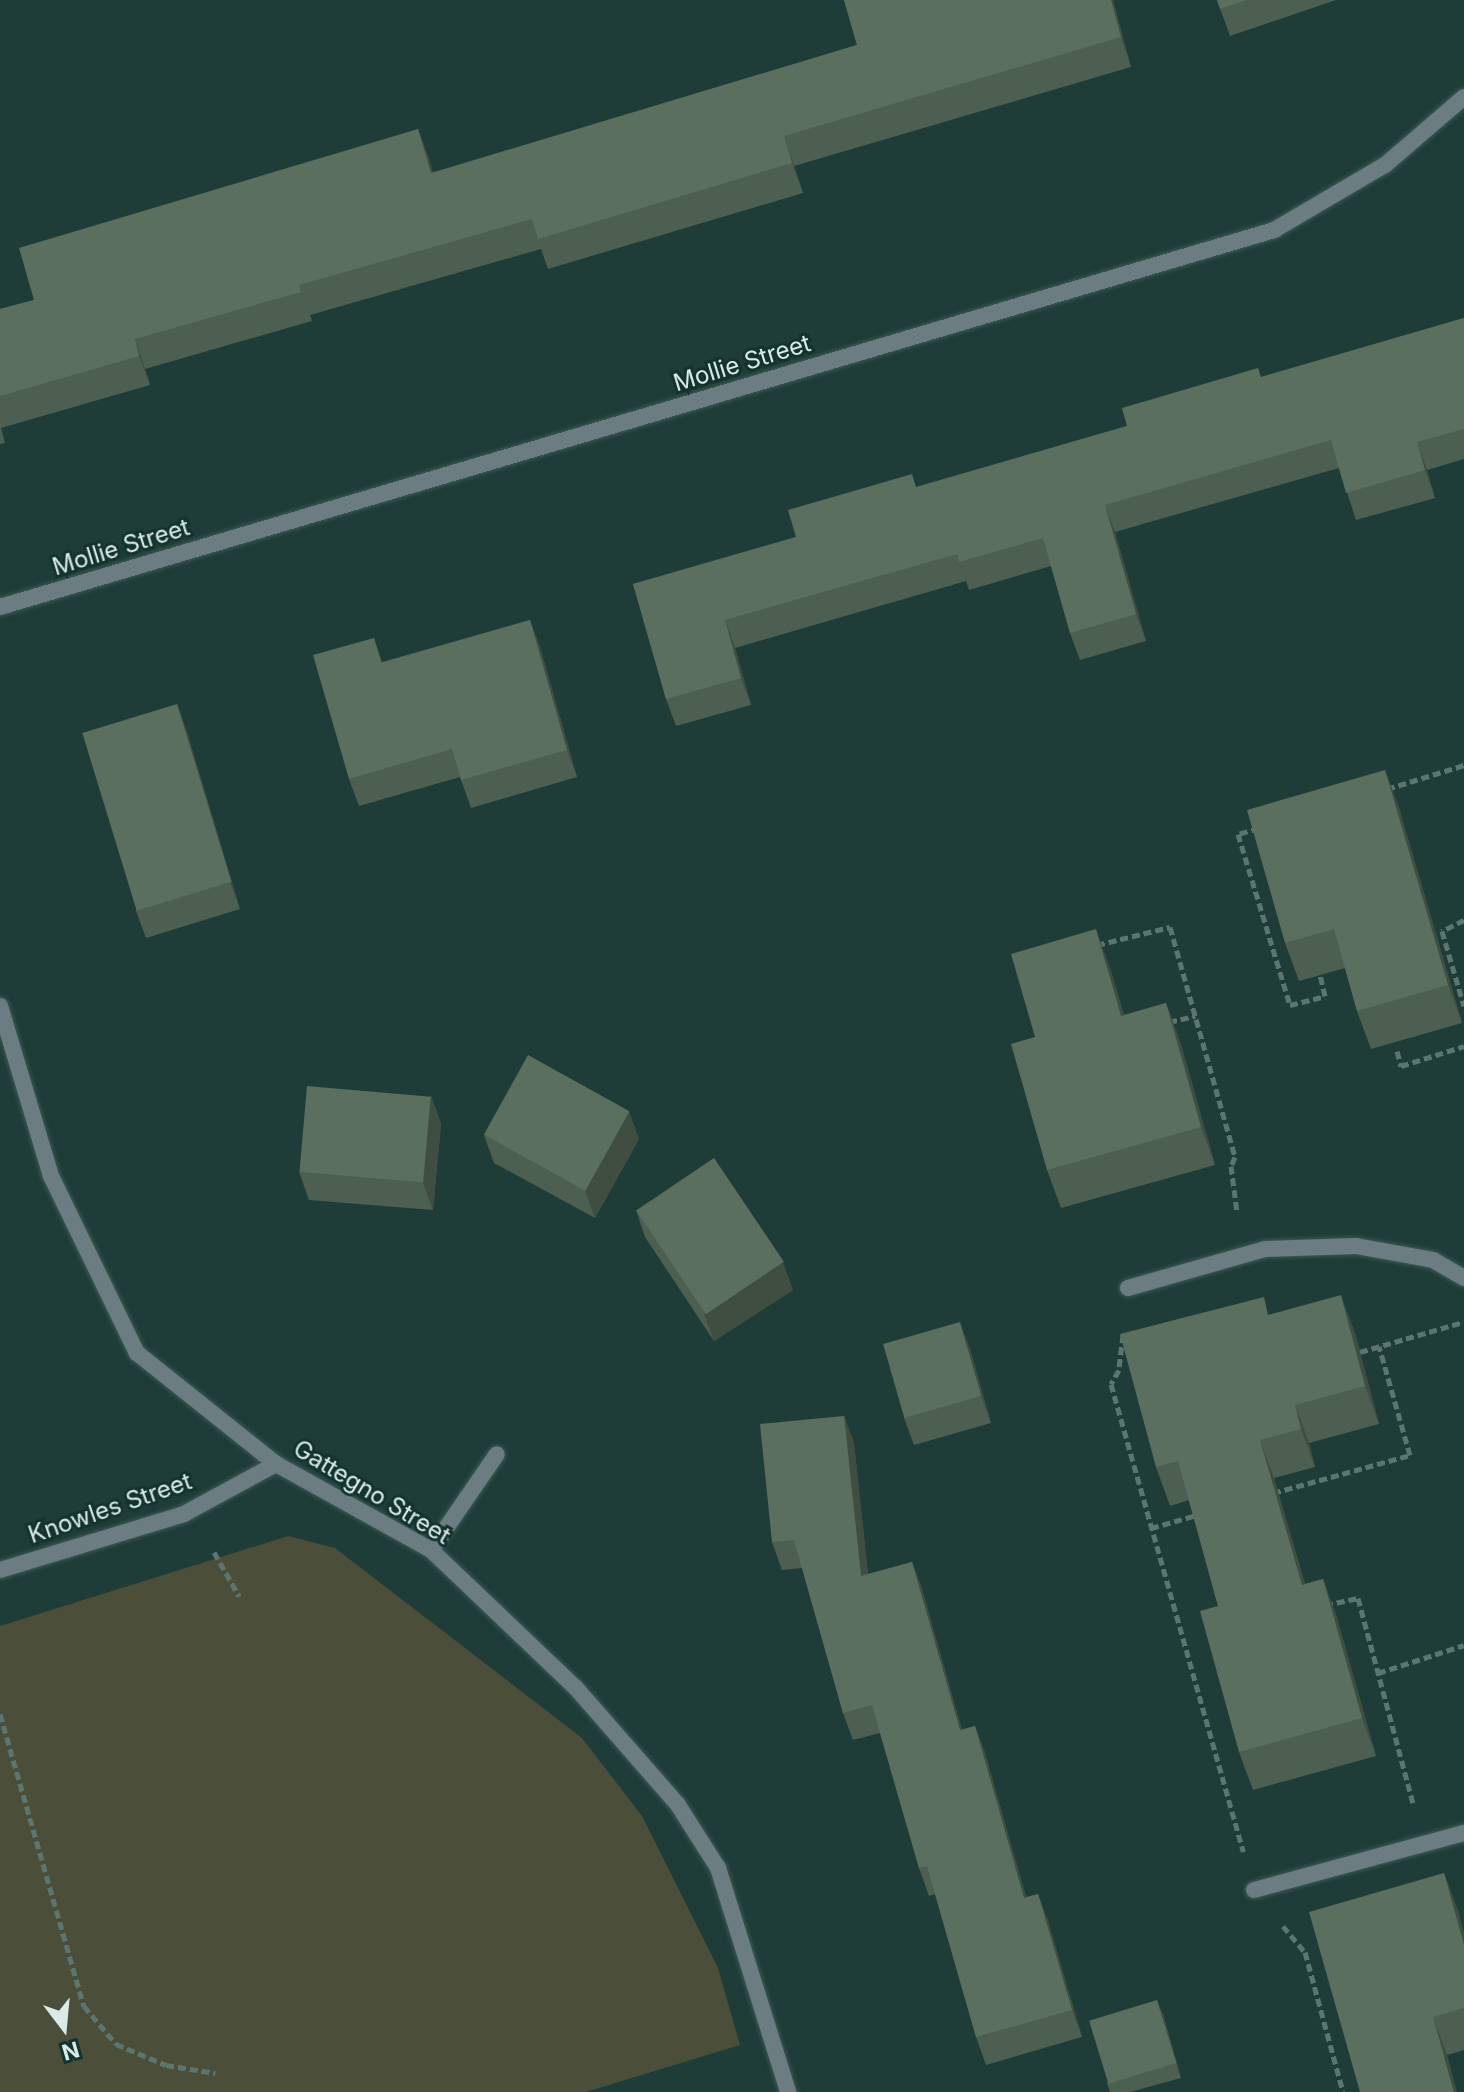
<!DOCTYPE html>
<html>
<head>
<meta charset="utf-8">
<style>
  body { margin:0 }
  #map { position:relative; width:1464px; height:2092px; overflow:hidden; background:#1e3d38; font-family:Inter,sans-serif }
  div>[style] { position:absolute }
  [style*='--x'] { left:calc(var(--x)*1px); top:calc(var(--y)*1px); width:calc(var(--w)*1px); rotate:calc(var(--a)*1deg) }
  .green>* { inset:0; background:#4b4e38 }
  .path>* { height:5px; margin-top:-2.5px; transform-origin:0; background:repeating-linear-gradient(90deg,#5b7571 0 8px,transparent 0 12px) }
  .roads { filter:drop-shadow(0 0 2px #3c5954) drop-shadow(0 0 2px #3c5954) }
  .lane>* { height:16px; margin:-8px; padding:0 8px; transform-origin:8px; border-radius:8px; background:#6c7d82 }
  .street>* { height:16px; margin:-8px; padding:0 8px; transform-origin:8px; border-radius:8px; background:#6c7d82 }
  .wall>* { inset:0; background:#4d5f50 }
  .shaded-wall>* { inset:0; background:#3f4e41 }
  .building>* { inset:0; background:#5a6f5d; transform-origin:0 0 }
  span { translate:-50% -50%; white-space:nowrap; text-align:center; line-height:1.15; -webkit-text-stroke:6px #13332e; paint-order:stroke }
  .street-label { font-size:24px; color:#d9eae7 }
  .north { position:absolute; left:24px; top:1988px; width:80px; height:80px; -webkit-text-stroke:6px #13332e; paint-order:stroke; rotate:164deg; font-size:22px; font-weight:700; line-height:32px; text-align:center; color:#d9eae7 }
  .north::after { content:''; display:block; margin:auto; width:28px; height:36px; background:#d9eae7; clip-path:polygon(50% 0,100% 100%,50% 72%,0 100%) }
</style>
</head>
<body>
<div id="map">
  <div class="green">
    <div style="clip-path:polygon(288px 1536px,335px 1548px,582px 1738px,642px 1816px,718px 1968px,740px 2045px,586px 2092px,0 2092px,0 1626px)"></div>
  </div>
  <div class="path">
    <div style="--x:1387;--y:789;--w:81;--a:-17.3"></div>
    <div style="--x:1259;--y:828;--w:22;--a:164"></div>
    <div style="--x:1238;--y:834;--w:179;--a:73.1"></div>
    <div style="--x:1290;--y:1005;--w:36;--a:-14"></div>
    <div style="--x:1325;--y:996;--w:22;--a:-103"></div>
    <div style="--x:1464;--y:920;--w:25;--a:153"></div>
    <div style="--x:1442;--y:931;--w:78;--a:73.7"></div>
    <div style="--x:1097;--y:945;--w:75;--a:-13.9"></div>
    <div style="--x:1170;--y:927;--w:239;--a:74.2"></div>
    <div style="--x:1235;--y:1157;--w:10;--a:114"></div>
    <div style="--x:1231;--y:1166;--w:46;--a:82.6"></div>
    <div style="--x:1169;--y:1022;--w:27;--a:-13"></div>
    <div style="--x:1397;--y:1051;--w:16;--a:75"></div>
    <div style="--x:1401;--y:1066;--w:66;--a:-17.6"></div>
    <div style="--x:1123;--y:1335;--w:35;--a:97"></div>
    <div style="--x:1119;--y:1370;--w:16;--a:120"></div>
    <div style="--x:1111;--y:1384;--w:486;--a:74.2"></div>
    <div style="--x:1360;--y:1352;--w:107;--a:-16.2"></div>
    <div style="--x:1273;--y:1493;--w:142;--a:-15.5"></div>
    <div style="--x:1410;--y:1455;--w:113;--a:-105.9"></div>
    <div style="--x:1151;--y:1528;--w:48;--a:-15.8"></div>
    <div style="--x:214;--y:1552;--w:51;--a:60.4"></div>
    <div style="--x:1325;--y:1605;--w:34;--a:-12"></div>
    <div style="--x:1358;--y:1598;--w:212;--a:75"></div>
    <div style="--x:1378;--y:1673;--w:90;--a:-18"></div>
    <div style="--x:0;--y:1714;--w:304;--a:74"></div>
    <div style="--x:84;--y:2006;--w:50;--a:49.9"></div>
    <div style="--x:116;--y:2044;--w:54;--a:22.8"></div>
    <div style="--x:166;--y:2065;--w:50;--a:9.3"></div>
    <div style="--x:1283;--y:1926;--w:34;--a:50"></div>
    <div style="--x:1305;--y:1952;--w:145;--a:74.8"></div>
  </div>
  <div class="roads">
    <div class="lane">
      <div style="--x:1128;--y:1288;--w:142;--a:-15.9"></div>
      <div style="--x:1265;--y:1249;--w:91;--a:-1.9"></div>
      <div style="--x:1356;--y:1246;--w:78;--a:10.3"></div>
      <div style="--x:1433;--y:1260;--w:36;--a:30"></div>
      <div style="--x:1254;--y:1890;--w:218;--a:-15.2"></div>
    </div>
    <div class="street">
      <div style="--x:0;--y:607;--w:1329;--a:-16.48"></div>
      <div style="--x:1274;--y:230;--w:129;--a:-30.4"></div>
      <div style="--x:1385;--y:165;--w:104;--a:-40.7"></div>
      <div style="--x:0;--y:1006;--w:177;--a:73.3"></div>
      <div style="--x:51;--y:1176;--w:197;--a:64.1"></div>
      <div style="--x:137;--y:1353;--w:178;--a:38.6"></div>
      <div style="--x:276;--y:1464;--w:177;--a:29"></div>
      <div style="--x:431;--y:1550;--w:200;--a:43.6"></div>
      <div style="--x:576;--y:1688;--w:155;--a:48.9"></div>
      <div style="--x:678;--y:1805;--w:75;--a:57.6"></div>
      <div style="--x:718;--y:1868;--w:235;--a:72.6"></div>
      <div style="--x:431;--y:1550;--w:116;--a:-55.5"></div>
      <div style="--x:0;--y:1570;--w:192;--a:-16.9"></div>
      <div style="--x:184;--y:1514;--w:105;--a:-28.5"></div>
    </div>
  </div>
  <div class="wall">
    <div style="clip-path:polygon(844px 0,1113px 0,1131px 67px,794px 166px,803px 193px,548px 269px,541px 249px,310px 315px,312px 321px,145px 369px,150px 385px,1px 428px,5px 443px,0 444px,0 309px,34px 300px,418px 129px,433px 173px,857px 45px)"></div>
    <div style="clip-path:polygon(1217px 0,1336px 0,1230px 36px)"></div>
    <div style="clip-path:polygon(1464px 318px,1464px 459px,1427px 470px,1435px 498px,1356px 520px,1339px 468px,1115px 532px,1146px 641px,1080px 660px,1070px 633px,1051px 566px,969px 590px,966px 581px,735px 648px,751px 705px,676px 726px,666px 699px,633px 584px,796px 537px,917px 487px,1127px 426px,1261px 377px)"></div>
    <div style="clip-path:polygon(530px 620px,540px 647px,577px 777px,471px 808px,460px 777px,359px 806px,349px 779px,374px 638px,382px 662px)"></div>
    <div style="clip-path:polygon(177px 704px,187px 732px,240px 909px,146px 938px,136px 911px)"></div>
    <div style="clip-path:polygon(1385px 770px,1399px 808px,1462px 1023px,1371px 1049px,1357px 1011px,1345px 968px,1299px 981px,1285px 943px)"></div>
    <div style="clip-path:polygon(1110px 968px,1124px 1015px,1166px 1003px,1180px 1041px,1215px 1165px,1061px 1208px,1047px 1170px,1035px 1037px)"></div>
    <div style="clip-path:polygon(431px 1096px,441px 1124px,433px 1210px,309px 1200px,299px 1172px)"></div>
    <div style="clip-path:polygon(629px 1112px,639px 1139px,595px 1218px,494px 1163px,484px 1135px)"></div>
    <div style="clip-path:polygon(636px 1210px,793px 1290px,714px 1341px,645px 1237px)"></div>
    <div style="clip-path:polygon(1270px 1314px,1355px 1333px,1379px 1424px,1309px 1443px,1315px 1467px,1274px 1478px,1305px 1584px,1323px 1579px,1337px 1618px,1376px 1756px,1253px 1790px,1239px 1752px,1218px 1606px,1189px 1500px,1170px 1506px,1156px 1467px)"></div>
    <div style="clip-path:polygon(970px 1349px,991px 1423px,914px 1445px,904px 1418px)"></div>
    <div style="clip-path:polygon(844px 1416px,854px 1443px,868px 1574px,912px 1562px,922px 1589px,962px 1730px,975px 1726px,985px 1753px,1026px 1897px,1038px 1894px,1048px 1921px,1082px 2037px,986px 2065px,976px 2037px,935px 1894px,929px 1896px,919px 1868px,880px 1733px,853px 1740px,843px 1713px,802px 1568px,782px 1570px,772px 1542px)"></div>
    <div style="clip-path:polygon(1444px 1873px,1458px 1911px,1464px 1934px,1464px 2050px,1447px 2055px,1360px 2092px)"></div>
    <div style="clip-path:polygon(1163px 2014px,1181px 2078px,1130px 2092px,1110px 2092px,1107px 2083px)"></div>
  </div>
  <div class="shaded-wall">
    <div style="clip-path:polygon(1111px 0,1113px 0,1131px 67px,1121px 37px)"></div>
    <div style="clip-path:polygon(418px 129px,429px 158px,442px 203px,431px 173px)"></div>
    <div style="clip-path:polygon(784px 136px,803px 193px,792px 163px)"></div>
    <div style="clip-path:polygon(135px 339px,145px 369px,150px 385px,139px 356px)"></div>
    <div style="clip-path:polygon(1417px 442px,1427px 470px,1435px 498px,1425px 470px)"></div>
    <div style="clip-path:polygon(1105px 505px,1115px 532px,1146px 641px,1136px 614px)"></div>
    <div style="clip-path:polygon(530px 620px,540px 647px,577px 777px,567px 750px)"></div>
    <div style="clip-path:polygon(725px 620px,735px 648px,751px 705px,741px 678px)"></div>
    <div style="clip-path:polygon(177px 704px,187px 732px,240px 909px,230px 882px)"></div>
    <div style="clip-path:polygon(1385px 770px,1399px 808px,1462px 1023px,1448px 985px)"></div>
    <div style="clip-path:polygon(1096px 929px,1110px 968px,1135px 1054px,1121px 1016px)"></div>
    <div style="clip-path:polygon(1166px 1003px,1180px 1041px,1215px 1165px,1201px 1127px)"></div>
    <div style="clip-path:polygon(431px 1096px,441px 1124px,433px 1210px,423px 1183px)"></div>
    <div style="clip-path:polygon(629px 1112px,639px 1139px,595px 1218px,585px 1191px)"></div>
    <div style="clip-path:polygon(783px 1262px,793px 1290px,714px 1341px,704px 1314px)"></div>
    <div style="clip-path:polygon(1341px 1295px,1355px 1333px,1379px 1424px,1365px 1386px)"></div>
    <div style="clip-path:polygon(960px 1322px,970px 1349px,991px 1423px,981px 1396px)"></div>
    <div style="clip-path:polygon(1295px 1405px,1309px 1443px,1315px 1467px,1301px 1429px)"></div>
    <div style="clip-path:polygon(844px 1416px,854px 1443px,871px 1604px,861px 1576px)"></div>
    <div style="clip-path:polygon(1260px 1440px,1274px 1478px,1316px 1624px,1302px 1585px)"></div>
    <div style="clip-path:polygon(912px 1562px,922px 1589px,970px 1758px,960px 1730px)"></div>
    <div style="clip-path:polygon(1323px 1579px,1337px 1618px,1376px 1756px,1362px 1718px)"></div>
    <div style="clip-path:polygon(975px 1726px,985px 1753px,1034px 1925px,1024px 1898px)"></div>
    <div style="clip-path:polygon(1444px 1873px,1458px 1911px,1464px 1934px,1464px 1945px)"></div>
    <div style="clip-path:polygon(1038px 1894px,1048px 1921px,1082px 2037px,1072px 2010px)"></div>
    <div style="clip-path:polygon(1157px 2000px,1163px 2014px,1181px 2078px,1176px 2063px)"></div>
    <div style="clip-path:polygon(1433px 2017px,1447px 2055px,1457px 2092px,1454px 2092px)"></div>
  </div>
  <div class="building">
    <div style="clip-path:polygon(844px 0,1111px 0,1121px 37px,784px 136px,792px 163px,538px 239px,532px 219px,299px 285px,301px 292px,135px 339px,139px 356px,0 396px,0 309px,34px 300px,19px 248px,418px 129px,431px 173px,857px 45px)"></div>
    <div style="clip-path:polygon(1217px 0,1247px 0,1220px 9px)"></div>
    <div style="clip-path:polygon(1464px 318px,1464px 429px,1417px 442px,1425px 470px,1346px 493px,1331px 440px,1105px 505px,1136px 614px,1070px 633px,1043px 538px,959px 562px,957px 554px,725px 620px,741px 678px,666px 699px,633px 584px,796px 537px,788px 510px,912px 474px,916px 487px,1127px 426px,1122px 408px,1258px 368px,1261px 377px)"></div>
    <div style="clip-path:polygon(530px 620px,567px 750px,461px 780px,452px 749px,349px 779px,313px 655px,374px 638px,381px 663px)"></div>
    <div style="left:177px;top:704px;width:186px;height:99px;rotate:73deg"></div>
    <div style="clip-path:polygon(1385px 770px,1448px 985px,1357px 1011px,1334px 929px,1285px 943px,1247px 810px)"></div>
    <div style="clip-path:polygon(1096px 929px,1121px 1016px,1166px 1003px,1201px 1127px,1047px 1170px,1011px 1044px,1035px 1037px,1011px 954px)"></div>
    <div style="left:528px;top:1055px;width:116px;height:91px;rotate:29deg"></div>
    <div style="left:307px;top:1086px;width:124px;height:86px;rotate:5deg"></div>
    <div style="left:714px;top:1158px;width:125px;height:94px;rotate:56deg"></div>
    <div style="clip-path:polygon(1341px 1295px,1365px 1386px,1295px 1405px,1301px 1429px,1260px 1440px,1302px 1585px,1323px 1579px,1362px 1718px,1239px 1752px,1200px 1611px,1218px 1606px,1178px 1461px,1156px 1467px,1120px 1334px,1264px 1297px,1268px 1315px)"></div>
    <div style="left:960px;top:1322px;width:77px;height:80px;rotate:74deg"></div>
    <div style="clip-path:polygon(844px 1416px,861px 1576px,912px 1562px,960px 1730px,975px 1726px,1024px 1898px,1038px 1894px,1072px 2010px,976px 2037px,927px 1866px,919px 1868px,872px 1705px,843px 1713px,794px 1540px,772px 1542px,760px 1424px)"></div>
    <div style="clip-path:polygon(1444px 1873px,1464px 1945px,1464px 2008px,1433px 2017px,1454px 2092px,1360px 2092px,1309px 1912px)"></div>
    <div style="left:1157px;top:2000px;width:66px;height:71px;rotate:73deg"></div>
  </div>
  <div class="street-label">
    <span style="left:742px;top:363px;rotate:-17deg">Mollie Street</span>
    <span style="left:121px;top:547px;rotate:-17deg">Mollie Street</span>
    <span style="left:372px;top:1492px;rotate:31deg">Gattegno Street</span>
    <span style="left:110px;top:1508px;rotate:-19deg">Knowles Street</span>
  </div>
  <div class="north">N</div>
</div>
</body>
</html>
